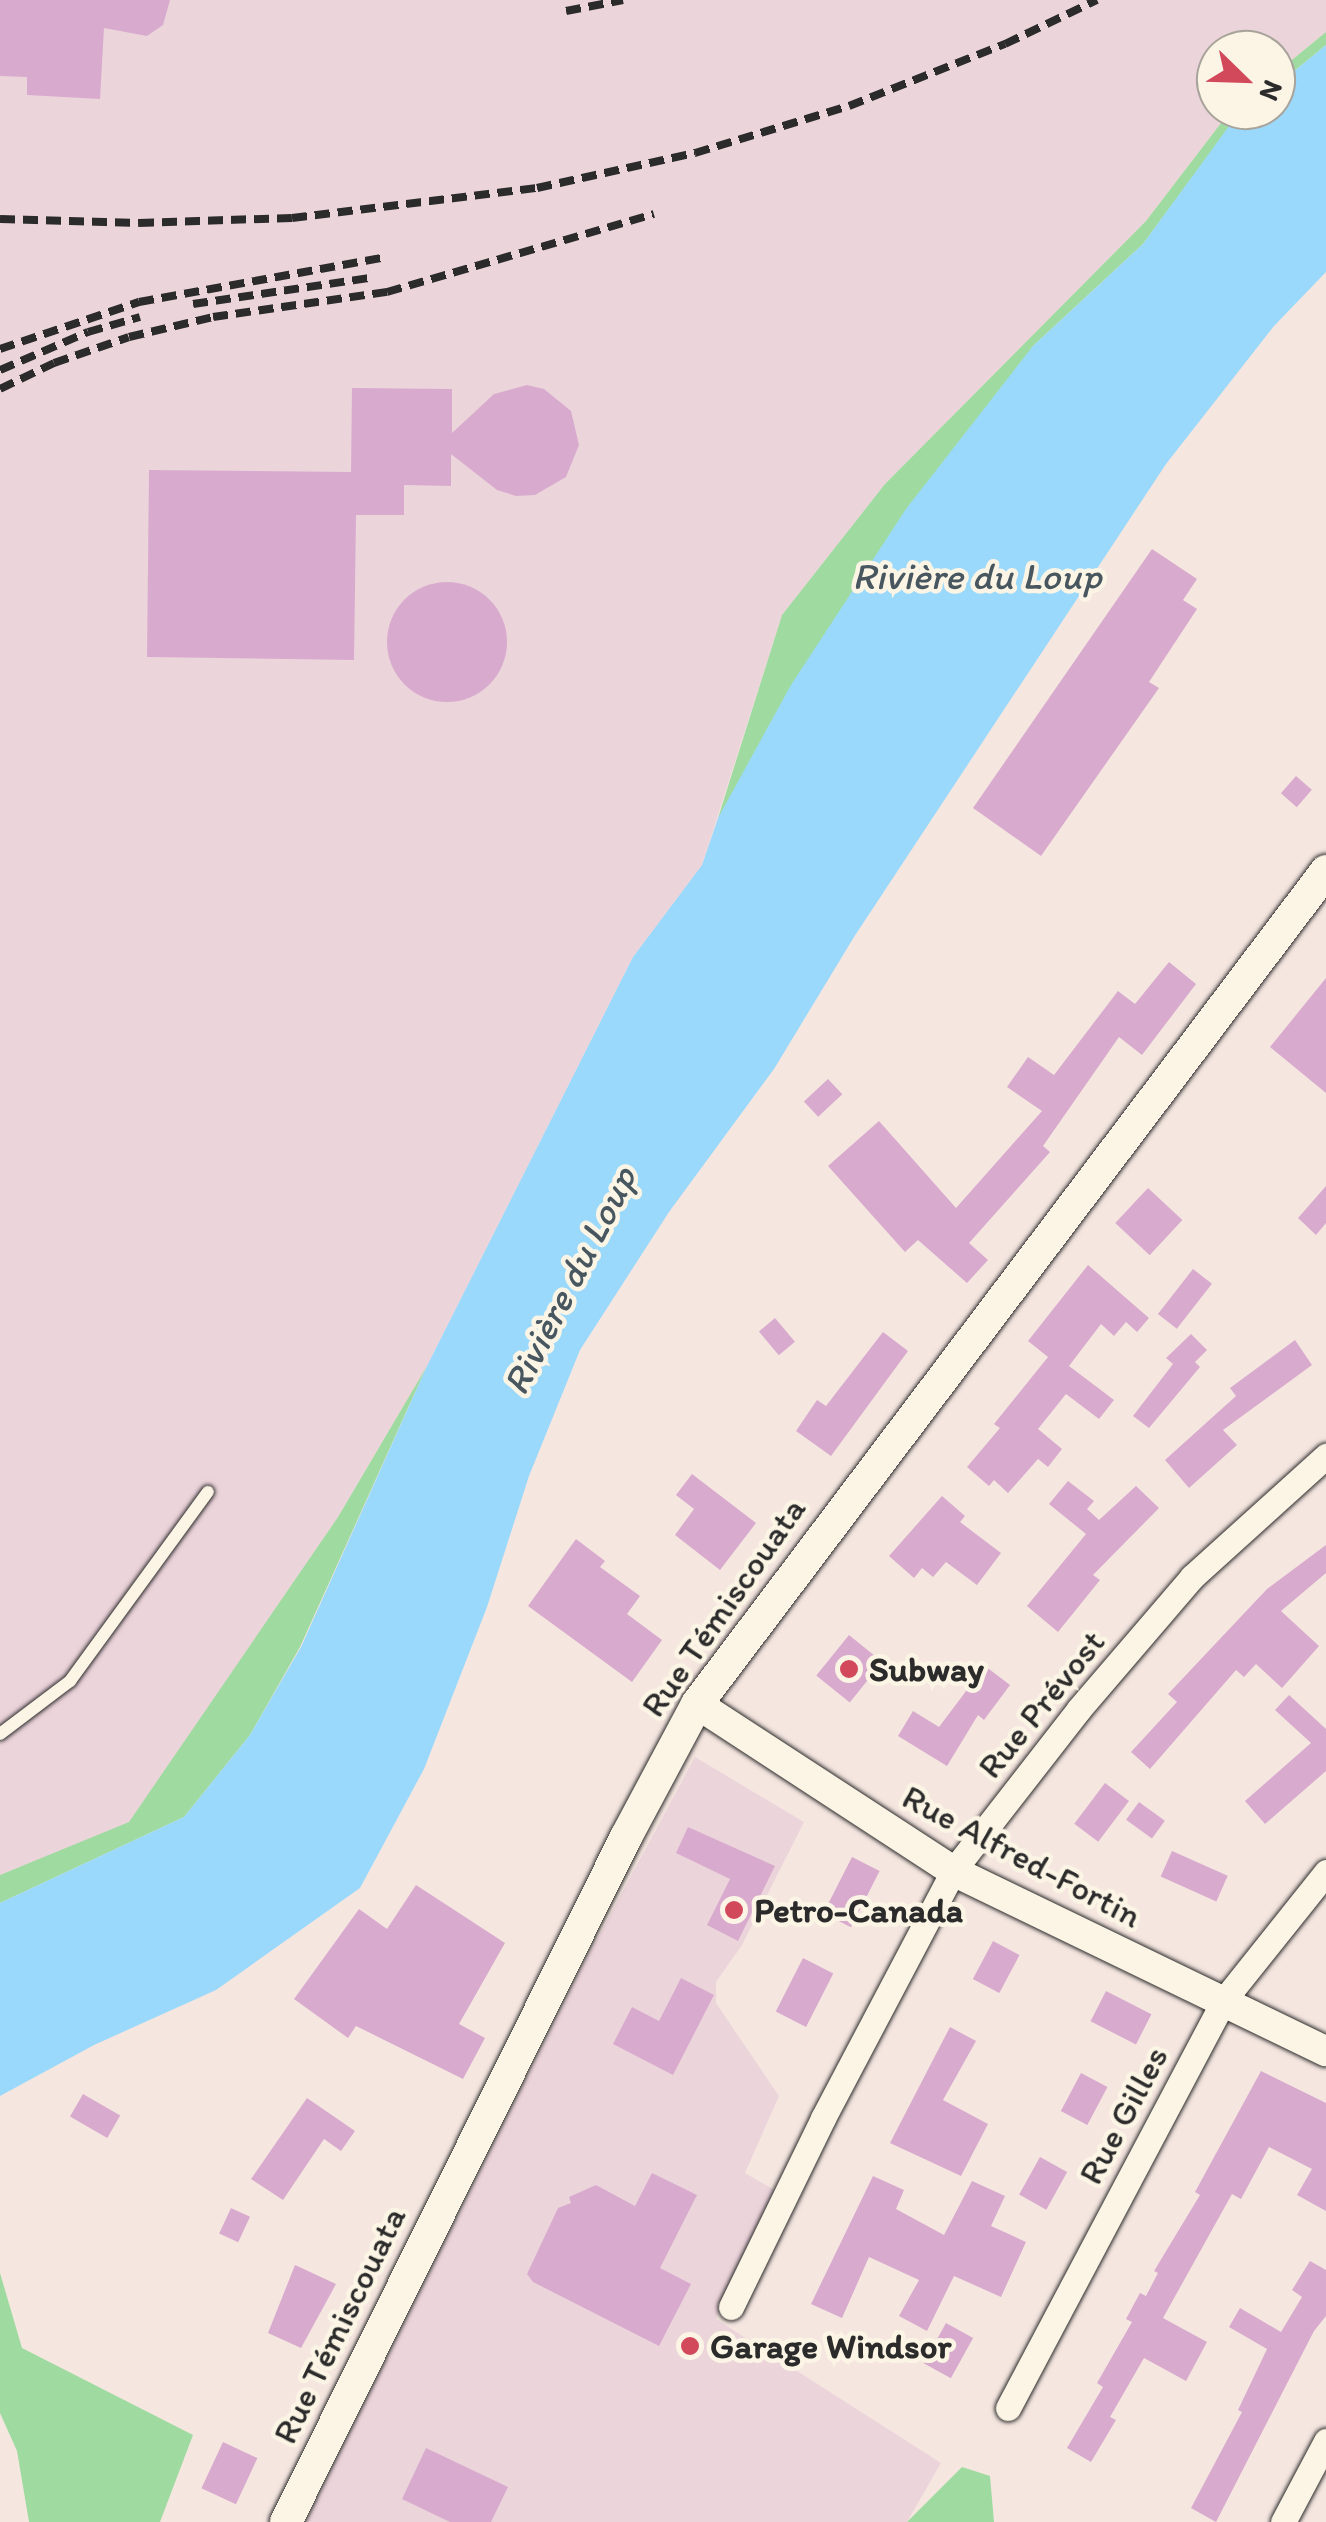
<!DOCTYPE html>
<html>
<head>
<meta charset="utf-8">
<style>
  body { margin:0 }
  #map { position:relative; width:1326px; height:2522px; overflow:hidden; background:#f5e6e0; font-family:Itim,sans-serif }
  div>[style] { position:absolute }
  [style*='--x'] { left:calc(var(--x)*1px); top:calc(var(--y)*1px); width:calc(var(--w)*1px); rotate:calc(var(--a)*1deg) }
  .built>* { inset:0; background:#ecd4db }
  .green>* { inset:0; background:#9fdba1 }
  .water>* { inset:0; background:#9bd9fc }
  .building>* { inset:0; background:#d8abce; transform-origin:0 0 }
  .round { border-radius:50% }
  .roads { filter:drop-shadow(0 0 2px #2b2b2b) drop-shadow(0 0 2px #2b2b2b) }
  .service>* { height:12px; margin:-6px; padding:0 6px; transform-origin:6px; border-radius:6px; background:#fcf5e5 }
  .minor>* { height:25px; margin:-12.5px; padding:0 12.5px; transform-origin:12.5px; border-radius:12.5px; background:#fcf5e5 }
  .tertiary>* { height:30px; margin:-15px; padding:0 15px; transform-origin:15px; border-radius:15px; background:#fcf5e5 }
  .secondary>* { height:32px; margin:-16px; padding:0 16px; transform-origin:16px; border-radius:16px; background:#fcf5e5 }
  .rail>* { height:8px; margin-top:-4px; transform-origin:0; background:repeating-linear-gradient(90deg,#2b2b2b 0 15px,transparent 0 23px) }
  .dots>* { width:28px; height:28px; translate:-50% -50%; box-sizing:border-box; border:5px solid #fcf5e5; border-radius:50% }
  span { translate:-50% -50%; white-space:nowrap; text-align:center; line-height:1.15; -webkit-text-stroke:9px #fcf5e5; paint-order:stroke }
  .street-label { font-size:35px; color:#2b2b2b }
  .poi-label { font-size:35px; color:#2b2b2b; font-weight:700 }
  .left { translate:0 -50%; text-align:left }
  .water-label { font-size:38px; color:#47565f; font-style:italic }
  .north { position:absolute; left:1196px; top:30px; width:100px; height:100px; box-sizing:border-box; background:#fcf5e5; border:2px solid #a8a49b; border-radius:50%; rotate:113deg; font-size:28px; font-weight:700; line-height:40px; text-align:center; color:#2b2b2b }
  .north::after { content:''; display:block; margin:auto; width:35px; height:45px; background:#d1495b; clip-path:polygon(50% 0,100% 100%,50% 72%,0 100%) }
</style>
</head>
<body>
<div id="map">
  <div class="built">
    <div style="clip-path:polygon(0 0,1326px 0,1326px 32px,1276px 73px,1276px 50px,1216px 50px,1216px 110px,1231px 110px,1146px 221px,885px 484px,782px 615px,702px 865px,633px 957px,427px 1366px,338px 1517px,129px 1823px,0 1875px)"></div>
    <div style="clip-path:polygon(695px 1757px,804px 1822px,742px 1945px,716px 1982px,716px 2003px,779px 2096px,745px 2173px,778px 2192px,716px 2319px,941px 2463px,907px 2522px,306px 2522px,586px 1960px)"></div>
  </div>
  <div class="green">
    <div style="clip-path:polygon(1326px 32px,1326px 45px,1276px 86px,1276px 73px)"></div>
    <div style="clip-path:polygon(1231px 110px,1247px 110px,1232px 123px,1143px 244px,1033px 346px,718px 818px,782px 615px,885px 484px,1146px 221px)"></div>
    <div style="clip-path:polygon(427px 1366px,300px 1647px,250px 1735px,184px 1817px,0 1903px,0 1875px,129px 1822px,338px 1517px)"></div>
    <div style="clip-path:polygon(0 2273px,22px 2348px,193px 2435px,160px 2522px,29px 2522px,17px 2451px,0 2413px)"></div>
    <div style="clip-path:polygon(962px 2467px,990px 2476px,994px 2522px,907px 2522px)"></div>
  </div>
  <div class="water">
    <div style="clip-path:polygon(1326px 45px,1326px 272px,1274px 326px,1166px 464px,854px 937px,774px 1069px,669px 1212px,580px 1350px,529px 1476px,487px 1607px,424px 1769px,360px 1888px,216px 1990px,94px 2045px,0 2096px,0 1903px,184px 1817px,250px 1735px,301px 1647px,427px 1366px,633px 957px,702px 865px,718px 818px,791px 685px,906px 509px,1033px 346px,1143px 244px,1232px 122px,1247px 110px,1276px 110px,1276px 86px)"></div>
  </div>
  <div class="building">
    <div style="clip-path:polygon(0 0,170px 0,163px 25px,147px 36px,104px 28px,100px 99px,27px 95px,27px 77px,0 76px)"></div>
    <div style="clip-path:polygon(527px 385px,544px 389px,571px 411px,579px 445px,566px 477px,535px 495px,516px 496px,497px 490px,451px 454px,451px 486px,404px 485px,404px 515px,356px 515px,354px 660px,147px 657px,149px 470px,351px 472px,352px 388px,452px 389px,452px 433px,494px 394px)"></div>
    <div style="clip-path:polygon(1152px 549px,1197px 579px,1183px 600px,1197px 609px,1149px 682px,1159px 688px,1041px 856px,973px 808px)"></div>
    <div class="round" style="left:387px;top:582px;width:120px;height:120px"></div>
    <div style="left:1296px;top:776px;width:21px;height:23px;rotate:41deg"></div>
    <div style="clip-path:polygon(1169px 962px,1196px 984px,1142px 1055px,1119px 1037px,1043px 1146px,1050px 1152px,969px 1243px,988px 1260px,967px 1283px,918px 1240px,905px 1252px,828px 1166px,879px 1121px,956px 1208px,1042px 1111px,1007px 1087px,1028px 1057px,1054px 1075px,1118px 991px,1135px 1004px)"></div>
    <div style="clip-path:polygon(1326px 978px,1326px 1093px,1270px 1047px)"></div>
    <div style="left:828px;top:1079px;width:21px;height:33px;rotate:47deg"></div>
    <div style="clip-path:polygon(1326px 1186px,1326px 1223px,1316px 1235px,1298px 1218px)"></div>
    <div style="left:1148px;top:1188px;width:47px;height:48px;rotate:43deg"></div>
    <div style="clip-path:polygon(1088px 1265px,1149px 1318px,1137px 1332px,1126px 1322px,1114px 1336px,1101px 1324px,1069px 1366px,1114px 1400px,1099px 1419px,1066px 1394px,1038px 1429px,1062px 1449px,1048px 1467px,1038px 1459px,1008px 1493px,994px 1480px,989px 1486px,967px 1467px,1000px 1428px,994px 1424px,1048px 1357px,1028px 1341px)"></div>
    <div style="left:1193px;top:1269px;width:24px;height:57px;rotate:38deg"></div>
    <div style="left:775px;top:1318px;width:31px;height:21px;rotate:50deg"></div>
    <div style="clip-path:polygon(883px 1332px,908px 1351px,831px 1456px,796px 1431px,817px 1400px,826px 1406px)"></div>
    <div style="clip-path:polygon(1191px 1334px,1207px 1350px,1195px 1362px,1200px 1367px,1149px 1428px,1133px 1416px,1173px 1364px,1166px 1358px)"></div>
    <div style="clip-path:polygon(1295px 1340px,1312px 1365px,1223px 1430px,1237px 1445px,1189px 1488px,1165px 1460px,1236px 1396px,1230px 1388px)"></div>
    <div style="clip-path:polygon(692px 1474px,756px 1523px,720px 1570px,675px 1535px,694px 1509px,676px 1495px)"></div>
    <div style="clip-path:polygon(1068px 1481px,1094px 1501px,1087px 1509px,1099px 1520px,1136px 1486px,1159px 1508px,1093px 1575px,1100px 1580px,1058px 1632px,1027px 1606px,1086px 1534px,1049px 1504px)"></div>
    <div style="clip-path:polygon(942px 1496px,965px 1516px,960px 1522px,1001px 1553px,977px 1585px,946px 1562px,933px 1577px,922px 1568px,914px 1578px,889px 1556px)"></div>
    <div style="clip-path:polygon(576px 1539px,605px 1561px,600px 1567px,640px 1596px,627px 1614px,662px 1640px,632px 1682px,528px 1606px)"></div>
    <div style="clip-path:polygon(1326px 1545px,1326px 1573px,1281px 1611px,1319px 1646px,1282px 1688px,1256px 1664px,1244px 1677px,1236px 1670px,1150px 1769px,1131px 1752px,1177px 1702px,1168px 1694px,1267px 1589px)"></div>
    <div style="left:849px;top:1635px;width:43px;height:52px;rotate:39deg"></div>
    <div style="clip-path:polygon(985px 1666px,1010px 1685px,984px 1720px,978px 1715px,947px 1766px,898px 1736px,913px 1711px,939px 1727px)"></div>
    <div style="clip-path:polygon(1289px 1695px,1326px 1729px,1326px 1771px,1265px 1824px,1245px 1801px,1311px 1743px,1275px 1710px)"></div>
    <div style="left:1105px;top:1783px;width:30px;height:51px;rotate:37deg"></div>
    <div style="left:1139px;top:1802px;width:32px;height:22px;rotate:36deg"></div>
    <div style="clip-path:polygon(688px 1827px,775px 1866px,738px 1941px,707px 1925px,730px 1879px,676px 1853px)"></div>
    <div style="left:1172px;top:1851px;width:61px;height:28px;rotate:24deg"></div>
    <div style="left:852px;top:1857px;width:31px;height:63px;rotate:27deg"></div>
    <div style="clip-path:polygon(416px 1885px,505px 1943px,459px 2024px,485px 2038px,463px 2079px,356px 2026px,348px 2038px,294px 1999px,359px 1909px,387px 1929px)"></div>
    <div style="left:993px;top:1941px;width:30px;height:43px;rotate:28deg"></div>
    <div style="left:803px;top:1958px;width:34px;height:60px;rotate:27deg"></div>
    <div style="clip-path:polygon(681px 1978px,714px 1995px,673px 2075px,613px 2044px,632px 2007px,659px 2021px)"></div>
    <div style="left:1106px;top:1991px;width:51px;height:34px;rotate:27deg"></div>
    <div style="clip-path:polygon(950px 2027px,976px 2041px,943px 2100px,988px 2124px,961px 2176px,890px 2143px)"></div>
    <div style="clip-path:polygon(1261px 2071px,1326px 2103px,1326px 2211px,1297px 2195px,1312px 2169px,1269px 2147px,1241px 2199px,1232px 2194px,1163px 2318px,1207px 2342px,1186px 2381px,1144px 2358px,1110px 2417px,1116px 2420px,1091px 2462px,1067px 2448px,1103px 2387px,1097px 2383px,1132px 2322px,1126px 2319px,1140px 2293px,1146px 2296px,1158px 2273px,1154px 2271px,1200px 2195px,1195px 2192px)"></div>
    <div style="left:1081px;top:2073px;width:30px;height:43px;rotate:28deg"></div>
    <div style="left:83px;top:2094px;width:43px;height:26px;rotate:30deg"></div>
    <div style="clip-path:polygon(307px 2098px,355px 2131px,341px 2151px,324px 2139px,283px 2200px,251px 2179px)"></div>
    <div style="left:1040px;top:2157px;width:31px;height:43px;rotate:29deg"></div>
    <div style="clip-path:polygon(652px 2173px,697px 2195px,660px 2268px,691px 2284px,659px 2346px,533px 2282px,527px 2274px,558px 2208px,571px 2203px,569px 2197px,596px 2185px,635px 2206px)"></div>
    <div style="clip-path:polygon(873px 2176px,904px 2190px,896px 2209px,944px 2235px,972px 2181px,1005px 2196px,991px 2226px,1026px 2242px,1001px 2297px,954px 2276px,927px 2331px,899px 2316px,919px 2280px,869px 2257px,842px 2318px,811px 2304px)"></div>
    <div style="left:231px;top:2208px;width:21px;height:28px;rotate:25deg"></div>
    <div style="clip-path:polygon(1310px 2261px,1326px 2270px,1326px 2316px,1314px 2331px,1216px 2522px,1191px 2508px,1242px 2412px,1238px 2410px,1267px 2349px,1229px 2327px,1240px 2308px,1281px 2332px,1302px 2297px,1292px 2290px)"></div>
    <div style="clip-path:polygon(295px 2265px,336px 2284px,301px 2348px,268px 2333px)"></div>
    <div style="left:946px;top:2323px;width:31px;height:46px;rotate:29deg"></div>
    <div style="left:223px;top:2442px;width:38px;height:51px;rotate:25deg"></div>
    <div style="clip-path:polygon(426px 2448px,508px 2487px,491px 2522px,450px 2522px,402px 2499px)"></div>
  </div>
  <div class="roads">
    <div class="service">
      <div style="--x:0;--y:1734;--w:88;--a:-37.1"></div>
      <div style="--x:70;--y:1681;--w:234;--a:-53.9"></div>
    </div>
    <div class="minor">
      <div style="--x:731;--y:2307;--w:210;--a:-64"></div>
      <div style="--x:823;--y:2118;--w:279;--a:-62.2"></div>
      <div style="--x:953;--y:1871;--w:205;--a:-52.1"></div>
      <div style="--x:1079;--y:1709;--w:174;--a:-49.4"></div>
      <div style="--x:1192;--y:1577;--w:181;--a:-42.1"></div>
      <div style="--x:1008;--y:2408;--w:462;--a:-62.1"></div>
      <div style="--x:1224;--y:2000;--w:164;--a:-51.4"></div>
      <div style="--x:1283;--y:2522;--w:92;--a:-62"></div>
    </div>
    <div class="tertiary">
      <div style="--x:697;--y:1704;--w:306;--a:33.1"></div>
      <div style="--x:953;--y:1871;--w:414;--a:25.8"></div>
    </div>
    <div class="secondary">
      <div style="--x:286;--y:2522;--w:765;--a:-63.6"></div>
      <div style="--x:626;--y:1837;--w:151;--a:-61.9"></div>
      <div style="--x:697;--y:1704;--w:1044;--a:-52.94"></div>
    </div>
  </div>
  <div class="rail">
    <div style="--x:566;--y:11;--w:58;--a:-10.9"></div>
    <div style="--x:0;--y:219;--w:139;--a:1.6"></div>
    <div style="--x:139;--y:223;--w:153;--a:-1.9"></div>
    <div style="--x:292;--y:218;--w:247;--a:-7"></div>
    <div style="--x:537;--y:188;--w:162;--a:-12.5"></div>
    <div style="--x:695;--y:153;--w:161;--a:-17"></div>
    <div style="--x:849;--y:106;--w:168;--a:-21.7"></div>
    <div style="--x:1005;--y:44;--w:102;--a:-25.6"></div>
    <div style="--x:193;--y:304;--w:179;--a:-8.4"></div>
    <div style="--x:0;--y:349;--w:147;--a:-18.7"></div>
    <div style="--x:139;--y:302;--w:247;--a:-10.3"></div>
    <div style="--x:0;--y:370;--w:96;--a:-23.4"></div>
    <div style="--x:88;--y:332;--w:54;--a:-16.1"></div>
    <div style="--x:0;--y:389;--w:60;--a:-25.7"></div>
    <div style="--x:54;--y:363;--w:79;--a:-19.1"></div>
    <div style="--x:129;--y:337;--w:86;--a:-13.4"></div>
    <div style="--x:213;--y:317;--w:176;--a:-8.2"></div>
    <div style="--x:387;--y:292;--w:278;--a:-16.3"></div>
  </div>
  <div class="dots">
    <div style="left:849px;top:1669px;background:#d1495b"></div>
    <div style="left:734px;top:1910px;background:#d1495b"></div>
    <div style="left:690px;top:2346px;background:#d1495b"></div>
  </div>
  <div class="street-label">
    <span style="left:723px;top:1607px;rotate:-55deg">Rue Témiscouata</span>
    <span style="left:1041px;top:1704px;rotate:-51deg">Rue Prévost</span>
    <span style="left:1022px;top:1856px;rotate:28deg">Rue Alfred-Fortin</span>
    <span style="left:1123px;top:2115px;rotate:-62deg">Rue Gilles</span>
    <span style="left:339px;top:2325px;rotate:-64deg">Rue Témiscouata</span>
  </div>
  <div class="poi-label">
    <span class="left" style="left:869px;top:1669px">Subway</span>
    <span class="left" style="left:754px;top:1910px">Petro-Canada</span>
    <span class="left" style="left:710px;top:2346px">Garage Windsor</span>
  </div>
  <div class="water-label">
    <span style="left:977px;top:577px">Rivière du Loup</span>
    <span style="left:570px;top:1281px;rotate:-63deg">Rivière du Loup</span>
  </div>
  <div class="north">N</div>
</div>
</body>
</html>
